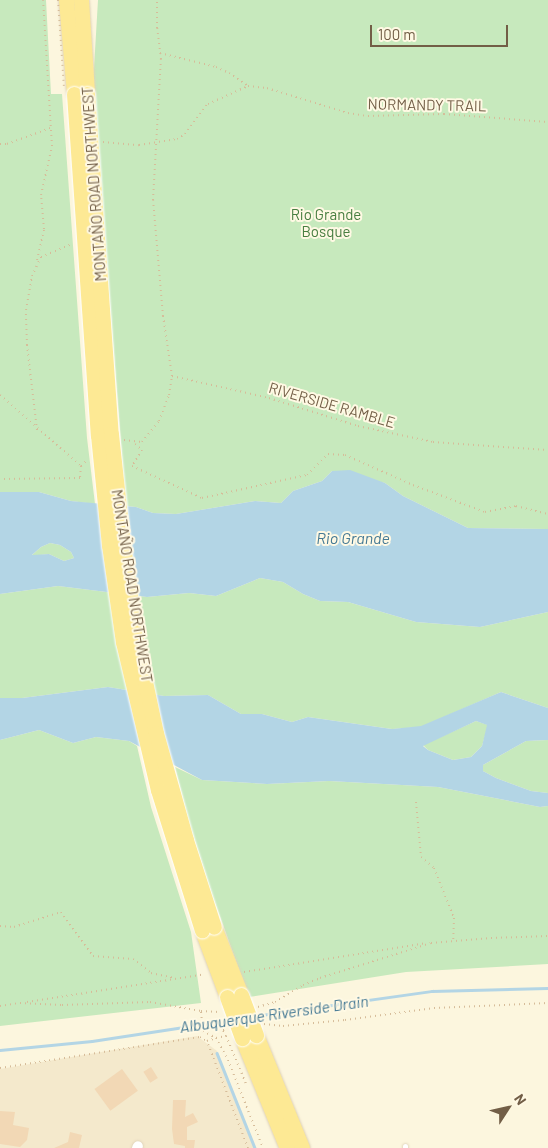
<!DOCTYPE html>
<html>
<head>
<meta charset="utf-8">
<style>
  body { margin:0 }
  #map { position:relative; width:548px; height:1148px; overflow:hidden; background:#fcf6de; font-family:Barlow,sans-serif }
  div>[style] { position:absolute }
  [style*='--x'] { left:calc(var(--x)*1px); top:calc(var(--y)*1px); width:calc(var(--w)*1px); rotate:calc(var(--a)*1deg) }
  .residential>* { inset:0; background:#f4e9cc }
  .green>* { inset:0; background:#c7e9bd }
  .water>* { inset:0; background:#b3d5e5 }
  .stream>* { height:2.5px; margin:-1.25px; padding:0 1.25px; transform-origin:1.25px; border-radius:1.25px; background:#b3d5e5 }
  .building>* { inset:0; background:#f2d8b5; transform-origin:0 0 }
  .path>* { height:2px; margin-top:-1px; transform-origin:0; background:repeating-linear-gradient(90deg,#d6bc99 0 1px,transparent 0 5px) }
  .roads { filter:drop-shadow(0 0 1px #e0d3ba) drop-shadow(0 0 1px #e0d3ba) }
  .service>* { height:5px; margin:-2.5px; padding:0 2.5px; transform-origin:2.5px; border-radius:2.5px; background:#fff }
  .minor>* { height:10px; margin:-5px; padding:0 5px; transform-origin:5px; border-radius:5px; background:#fff }
  .primary>* { height:15px; margin:-7.5px; padding:0 7.5px; transform-origin:7.5px; border-radius:7.5px; background:#fde994 }
  .path-bridge>* { height:2px; margin-top:-1px; transform-origin:0; background:repeating-linear-gradient(90deg,#d6bc99 0 1px,transparent 0 5px) }
  .bridges { filter:drop-shadow(0 0 1px #fff) drop-shadow(0 0 1px #fff) }
  .primary-bridge>* { height:15px; margin:-7.5px; padding:0 7.5px; transform-origin:7.5px; border-radius:7.5px; background:#fde994 }
  span { translate:-50% -50%; white-space:nowrap; text-align:center; line-height:1.15; -webkit-text-stroke:4px #fff9e4; paint-order:stroke }
  .street-label { font-size:15px; color:#725e46 }
  .park-label { font-size:15px; color:#487e40 }
  .water-label { font-size:16px; color:#457994; font-style:italic }
  .north { position:absolute; left:483px; top:1083px; width:50px; height:50px; -webkit-text-stroke:4px #fff9e4; paint-order:stroke; rotate:55deg; font-size:14px; font-weight:700; line-height:20px; text-align:center; color:#725e46 }
  .north::after { content:''; display:block; margin:auto; width:18px; height:22px; background:#725e46; clip-path:polygon(50% 0,100% 100%,50% 72%,0 100%) }
  .scale { position:absolute; left:370px; top:25px; width:138px; height:22px; box-sizing:border-box; border:2px solid #725e46; border-top:0; padding-left:6px; font-size:15px; line-height:18px; white-space:nowrap; color:#725e46; -webkit-text-stroke:4px #fff9e4; paint-order:stroke }
</style>
</head>
<body>
<div id="map">
  <div class="residential">
    <div style="clip-path:polygon(197px 1036px,217px 1051px,255px 1148px,0 1148px,0 1069px)"></div>
  </div>
  <div class="green">
    <div style="clip-path:polygon(0 0,46px 0,51px 94px,62px 94px,87px 438px,95px 504px,71px 501px,39px 492px,0 492px)"></div>
    <div style="clip-path:polygon(98px 0,548px 0,548px 529px,468px 528px,403px 496px,385px 483px,332px 471px,322px 481px,293px 491px,281px 503px,255px 501px,176px 514px,153px 513px,136px 507px,126px 506px,93px 85px)"></div>
    <div style="clip-path:polygon(50px 543px,60px 545px,71px 552px,74px 558px,64px 561px,49px 554px,31px 556px,41px 547px)"></div>
    <div style="clip-path:polygon(260px 578px,283px 582px,303px 594px,320px 601px,348px 602px,416px 622px,480px 627px,548px 612px,548px 708px,501px 692px,421px 727px,392px 729px,308px 717px,292px 722px,262px 714px,241px 714px,208px 695px,164px 696px,108px 687px,22px 698px,0 698px,0 594px,58px 586px,147px 597px,189px 593px,216px 596px)"></div>
    <div style="clip-path:polygon(476px 721px,488px 725px,482px 746px,471px 757px,453px 760px,428px 750px,423px 745px)"></div>
    <div style="clip-path:polygon(39px 730px,73px 743px,96px 737px,129px 741px,137px 746px,151px 807px,191px 932px,201px 1003px,0 1026px,0 740px)"></div>
    <div style="clip-path:polygon(548px 740px,548px 793px,531px 791px,496px 778px,483px 771px,483px 765px,526px 741px)"></div>
    <div style="clip-path:polygon(175px 767px,202px 780px,267px 784px,329px 781px,438px 787px,540px 807px,548px 806px,548px 964px,406px 972px,249px 997px,213px 897px,190px 825px)"></div>
  </div>
  <div class="water">
    <div style="clip-path:polygon(evenodd,350px 470px,385px 483px,403px 496px,468px 528px,548px 529px,548px 612px,480px 627px,416px 622px,348px 602px,320px 601px,303px 594px,283px 582px,260px 578px,216px 596px,189px 593px,147px 597px,58px 586px,0 594px,0 492px,39px 492px,71px 501px,136px 507px,153px 513px,176px 514px,255px 501px,281px 503px,293px 491px,322px 481px,332px 471px,350px 470px,50px 543px,60px 545px,71px 552px,74px 558px,64px 561px,49px 554px,32px 555px,41px 547px,50px 543px)"></div>
    <div style="clip-path:polygon(evenodd,108px 687px,164px 696px,208px 695px,241px 714px,262px 714px,292px 722px,308px 717px,392px 729px,421px 726px,501px 692px,548px 708px,548px 740px,526px 741px,483px 765px,483px 771px,496px 778px,531px 791px,548px 793px,548px 806px,540px 807px,438px 787px,329px 781px,267px 784px,202px 780px,129px 741px,96px 737px,73px 743px,39px 730px,0 740px,0 698px,22px 698px,108px 687px,476px 721px,487px 725px,482px 746px,471px 757px,453px 760px,428px 750px,423px 746px,476px 721px)"></div>
  </div>
  <div class="stream">
    <div style="--x:254;--y:1016;--w:180;--a:-8"></div>
    <div style="--x:432;--y:991;--w:116;--a:-1.5"></div>
    <div style="--x:0;--y:1050;--w:92;--a:-5.6"></div>
    <div style="--x:92;--y:1041;--w:139;--a:-8.7"></div>
    <div style="--x:217;--y:1053;--w:102;--a:68.2"></div>
  </div>
  <div class="building">
    <div style="left:151px;top:1067px;width:13px;height:9px;rotate:58deg"></div>
    <div style="left:122px;top:1069px;width:27px;height:34px;rotate:54deg"></div>
    <div style="clip-path:polygon(173px 1100px,186px 1100px,185px 1117px,193px 1113px,198px 1122px,187px 1127px,187px 1140px,195px 1140px,194px 1148px,185px 1148px,185px 1146px,174px 1144px,172px 1129px)"></div>
    <div style="clip-path:polygon(0 1111px,15px 1112px,13px 1125px,29px 1128px,27px 1140px,20px 1147px,0 1144px)"></div>
    <div style="clip-path:polygon(70px 1132px,82px 1135px,79px 1148px,54px 1148px,68px 1142px)"></div>
  </div>
  <div class="path">
    <div style="--x:160;--y:53;--w:58;--a:14"></div>
    <div style="--x:216;--y:67;--w:14;--a:25"></div>
    <div style="--x:229;--y:73;--w:23;--a:34"></div>
    <div style="--x:103;--y:142;--w:36;--a:5"></div>
    <div style="--x:139;--y:145;--w:38;--a:-9"></div>
    <div style="--x:177;--y:139;--w:9;--a:-32"></div>
    <div style="--x:185;--y:134;--w:38;--a:-53"></div>
    <div style="--x:208;--y:104;--w:44;--a:-24.2"></div>
    <div style="--x:248;--y:86;--w:19;--a:6"></div>
    <div style="--x:267;--y:88;--w:85;--a:17.2"></div>
    <div style="--x:348;--y:113;--w:20;--a:9"></div>
    <div style="--x:368;--y:116;--w:76;--a:-1.5"></div>
    <div style="--x:444;--y:114;--w:104;--a:4.4"></div>
    <div style="--x:0;--y:144;--w:7;--a:0"></div>
    <div style="--x:7;--y:144;--w:46;--a:-20.4"></div>
    <div style="--x:37;--y:260;--w:32;--a:-77"></div>
    <div style="--x:44;--y:229;--w:34;--a:-95"></div>
    <div style="--x:41;--y:195;--w:50;--a:-77.3"></div>
    <div style="--x:52;--y:146;--w:146;--a:-93.5"></div>
    <div style="--x:172;--y:376;--w:99;--a:12.8"></div>
    <div style="--x:269;--y:398;--w:93;--a:17.5"></div>
    <div style="--x:358;--y:426;--w:77;--a:12"></div>
    <div style="--x:433;--y:442;--w:115;--a:4"></div>
    <div style="--x:0;--y:395;--w:108;--a:41.2"></div>
    <div style="--x:81;--y:466;--w:12;--a:95"></div>
    <div style="--x:80;--y:478;--w:80;--a:179.3"></div>
    <div style="--x:37;--y:430;--w:86;--a:-96.7"></div>
    <div style="--x:27;--y:345;--w:35;--a:-92"></div>
    <div style="--x:26;--y:310;--w:35;--a:-80"></div>
    <div style="--x:32;--y:276;--w:21;--a:-65"></div>
    <div style="--x:41;--y:257;--w:34;--a:-23"></div>
    <div style="--x:124;--y:440;--w:18;--a:6"></div>
    <div style="--x:142;--y:442;--w:27;--a:-51"></div>
    <div style="--x:159;--y:421;--w:28;--a:-69"></div>
    <div style="--x:169;--y:395;--w:19;--a:-81"></div>
    <div style="--x:172;--y:376;--w:61;--a:-98.5"></div>
    <div style="--x:163;--y:316;--w:116;--a:-94.9"></div>
    <div style="--x:153;--y:200;--w:141;--a:-86.8"></div>
    <div style="--x:161;--y:59;--w:31;--a:-97"></div>
    <div style="--x:157;--y:28;--w:28;--a:-90"></div>
    <div style="--x:135;--y:444;--w:9;--a:41"></div>
    <div style="--x:142;--y:450;--w:19;--a:122"></div>
    <div style="--x:132;--y:466;--w:77;--a:24.6"></div>
    <div style="--x:202;--y:498;--w:107;--a:-12.4"></div>
    <div style="--x:307;--y:475;--w:30;--a:-45"></div>
    <div style="--x:328;--y:454;--w:17;--a:3"></div>
    <div style="--x:345;--y:455;--w:74;--a:23.8"></div>
    <div style="--x:413;--y:485;--w:77;--a:20.6"></div>
    <div style="--x:485;--y:512;--w:32;--a:-11"></div>
    <div style="--x:516;--y:506;--w:33;--a:14"></div>
    <div style="--x:81;--y:466;--w:10;--a:-45"></div>
    <div style="--x:416;--y:802;--w:55;--a:84.8"></div>
    <div style="--x:421;--y:857;--w:17;--a:40"></div>
    <div style="--x:434;--y:868;--w:54;--a:68.2"></div>
    <div style="--x:454;--y:918;--w:23;--a:92"></div>
    <div style="--x:0;--y:926;--w:14;--a:4"></div>
    <div style="--x:14;--y:927;--w:49;--a:-17.7"></div>
    <div style="--x:61;--y:912;--w:54;--a:54"></div>
    <div style="--x:93;--y:956;--w:40;--a:4.3"></div>
    <div style="--x:133;--y:959;--w:23;--a:38"></div>
    <div style="--x:151;--y:973;--w:24;--a:12"></div>
    <div style="--x:244;--y:972;--w:185;--a:-9"></div>
    <div style="--x:27;--y:1002;--w:180;--a:-8.9"></div>
    <div style="--x:0;--y:1006;--w:20;--a:-9"></div>
    <div style="--x:20;--y:1003;--w:42;--a:2.7"></div>
    <div style="--x:62;--y:1005;--w:88;--a:-2"></div>
    <div style="--x:150;--y:1002;--w:52;--a:10"></div>
    <div style="--x:201;--y:1011;--w:18;--a:3"></div>
    <div style="--x:258;--y:1007;--w:18;--a:-16"></div>
    <div style="--x:275;--y:1002;--w:33;--a:-31"></div>
    <div style="--x:303;--y:985;--w:18;--a:-22"></div>
    <div style="--x:320;--y:978;--w:116;--a:-17.5"></div>
    <div style="--x:431;--y:943;--w:60;--a:-4.8"></div>
    <div style="--x:491;--y:938;--w:57;--a:-2"></div>
    <div style="--x:201;--y:1012;--w:19;--a:84"></div>
    <div style="--x:203;--y:1031;--w:15;--a:28"></div>
    <div style="--x:216;--y:1038;--w:10;--a:-11"></div>
    <div style="--x:226;--y:1036;--w:54;--a:67.2"></div>
    <div style="--x:264;--y:1024;--w:19;--a:6"></div>
    <div style="--x:283;--y:1026;--w:62;--a:-5.5"></div>
    <div style="--x:345;--y:1020;--w:90;--a:-7.7"></div>
    <div style="--x:434;--y:1008;--w:114;--a:-2.5"></div>
    <div style="--x:226;--y:1036;--w:7;--a:-117"></div>
    <div style="--x:223;--y:1030;--w:4;--a:0"></div>
    <div style="--x:0;--y:1068;--w:202;--a:-8.8"></div>
    <div style="--x:200;--y:1037;--w:8;--a:30"></div>
    <div style="--x:248;--y:1148;--w:115;--a:-111"></div>
    <div style="--x:207;--y:1041;--w:9;--a:-18"></div>
    <div style="--x:216;--y:1038;--w:25;--a:61"></div>
    <div style="--x:228;--y:1060;--w:95;--a:68.3"></div>
  </div>
  <div class="roads">
    <div class="service">
      <div style="--x:405;--y:1146;--w:2;--a:90"></div>
    </div>
    <div class="minor">
      <div style="--x:137;--y:1148;--w:2;--a:-63"></div>
    </div>
    <div class="primary">
      <div style="--x:66;--y:0;--w:94;--a:85.1"></div>
      <div style="--x:81;--y:0;--w:94;--a:86.3"></div>
      <div style="--x:214;--y:927;--w:73;--a:68.3"></div>
      <div style="--x:202;--y:930;--w:72;--a:69.5"></div>
      <div style="--x:256;--y:1035;--w:122;--a:67.8"></div>
      <div style="--x:242;--y:1038;--w:119;--a:67.8"></div>
    </div>
  </div>
  <div class="path-bridge">
    <div style="--x:58;--y:0;--w:88;--a:86.1"></div>
  </div>
  <div class="bridges">
    <div class="primary-bridge">
      <div style="--x:74;--y:94;--w:342;--a:86"></div>
      <div style="--x:98;--y:435;--w:111;--a:84.3"></div>
      <div style="--x:109;--y:545;--w:98;--a:81.8"></div>
      <div style="--x:123;--y:642;--w:152;--a:76.7"></div>
      <div style="--x:158;--y:790;--w:147;--a:72.6"></div>
      <div style="--x:87;--y:94;--w:341;--a:86"></div>
      <div style="--x:111;--y:434;--w:112;--a:83.8"></div>
      <div style="--x:123;--y:545;--w:95;--a:82.1"></div>
      <div style="--x:136;--y:639;--w:96;--a:78"></div>
      <div style="--x:156;--y:733;--w:111;--a:74.3"></div>
      <div style="--x:186;--y:840;--w:91;--a:72.2"></div>
      <div style="--x:241;--y:995;--w:43;--a:69.4"></div>
      <div style="--x:227;--y:997;--w:44;--a:69.9"></div>
    </div>
  </div>
  <div class="street-label">
    <span style="left:427px;top:105px;rotate:1deg">NORMANDY TRAIL</span>
    <span style="left:94px;top:184px;rotate:-94deg">MONTAÑO ROAD NORTHWEST</span>
    <span style="left:332px;top:405px;rotate:16deg">RIVERSIDE RAMBLE</span>
    <span style="left:132px;top:586px;rotate:81deg">MONTAÑO ROAD NORTHWEST</span>
  </div>
  <div class="park-label">
    <span style="left:326px;top:223px">Rio Grande<br>Bosque</span>
  </div>
  <div class="water-label">
    <span style="left:353px;top:538px">Rio Grande</span>
    <span style="left:274px;top:1014px;rotate:-8deg">Albuquerque Riverside Drain</span>
  </div>
  <div class="north">N</div>
  <div class="scale">100 m</div>
</div>
</body>
</html>
